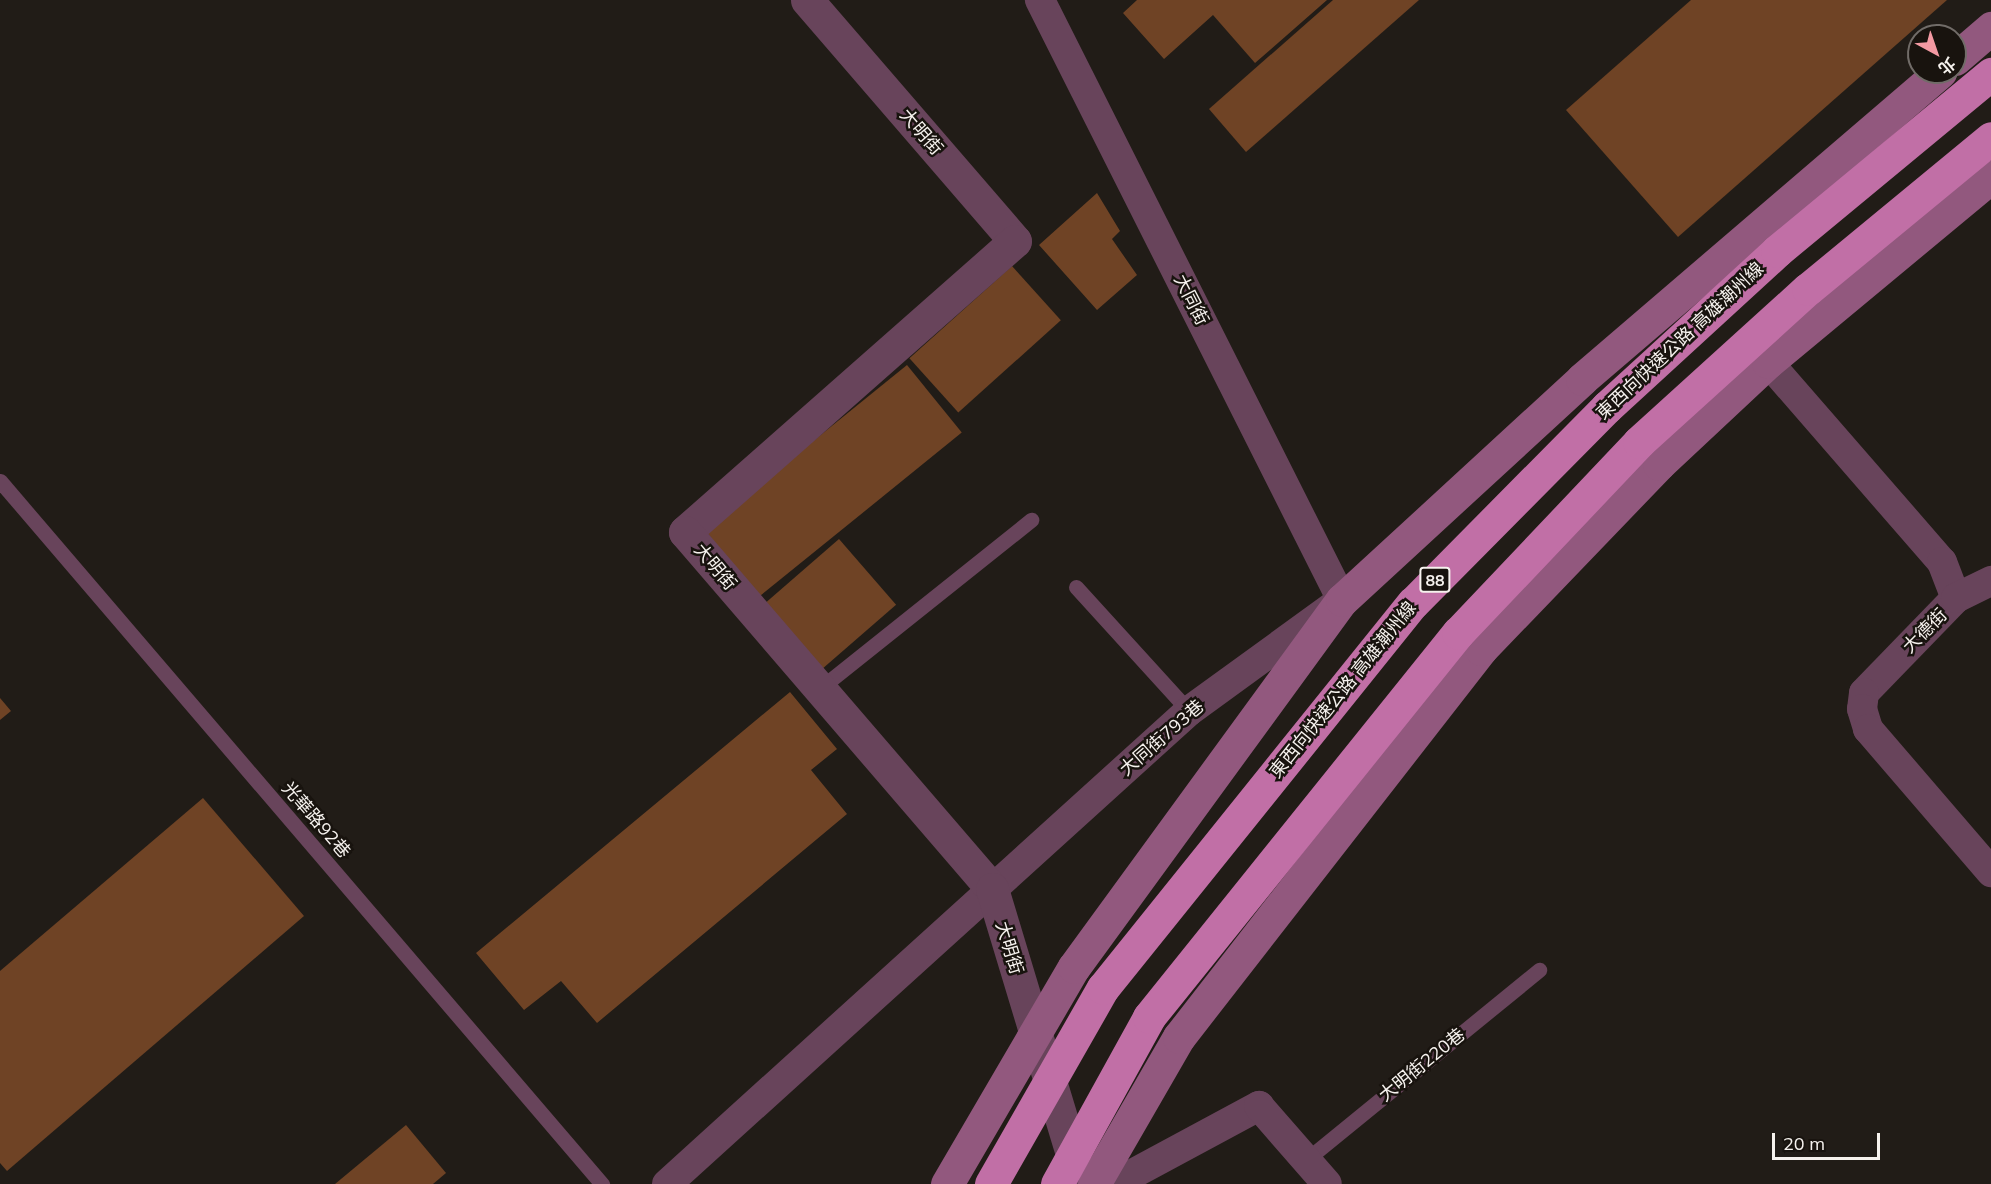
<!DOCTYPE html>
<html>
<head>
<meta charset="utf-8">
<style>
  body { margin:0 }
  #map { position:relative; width:1991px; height:1184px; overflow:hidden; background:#211c17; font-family:Mulish,"Noto Sans TC",sans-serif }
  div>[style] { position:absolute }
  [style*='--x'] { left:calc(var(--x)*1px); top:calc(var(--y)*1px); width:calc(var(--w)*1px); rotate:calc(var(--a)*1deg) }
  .building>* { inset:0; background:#6f4325; transform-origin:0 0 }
  .service>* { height:15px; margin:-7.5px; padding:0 7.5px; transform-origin:7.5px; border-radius:7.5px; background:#68445b }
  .minor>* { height:30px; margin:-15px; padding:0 15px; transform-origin:15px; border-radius:15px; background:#68445b }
  .tertiary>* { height:33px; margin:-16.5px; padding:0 16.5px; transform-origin:16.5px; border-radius:16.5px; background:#68445b }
  .secondary>* { height:33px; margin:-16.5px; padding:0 16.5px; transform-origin:16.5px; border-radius:16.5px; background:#92587e }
  .trunk-bridge>* { height:33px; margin:-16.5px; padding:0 16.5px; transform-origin:16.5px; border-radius:16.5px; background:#c16fa6 }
  span { translate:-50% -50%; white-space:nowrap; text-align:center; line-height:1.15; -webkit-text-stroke:5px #18130e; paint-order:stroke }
  .shield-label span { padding:2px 4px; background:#18130e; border:2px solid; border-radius:4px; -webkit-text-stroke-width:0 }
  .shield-label { font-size:16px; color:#f6f2ee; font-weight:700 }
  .street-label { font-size:18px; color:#f6f2ee }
  .north { position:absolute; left:1907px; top:24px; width:60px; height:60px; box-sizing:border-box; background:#18130e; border:2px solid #716c68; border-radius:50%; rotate:140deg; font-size:16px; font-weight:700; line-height:24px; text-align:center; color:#f6f2ee }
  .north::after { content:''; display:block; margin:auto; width:21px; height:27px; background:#f49aa3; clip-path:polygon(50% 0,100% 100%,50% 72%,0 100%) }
  .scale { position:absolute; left:1772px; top:1133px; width:108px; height:27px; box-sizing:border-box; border:3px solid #f6f2ee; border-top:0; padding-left:8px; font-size:18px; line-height:21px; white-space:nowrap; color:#f6f2ee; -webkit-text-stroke:4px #18130e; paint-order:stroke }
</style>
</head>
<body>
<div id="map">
  <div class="building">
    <div style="clip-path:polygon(1137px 0,1327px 0,1255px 63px,1213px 15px,1164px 59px,1123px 13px)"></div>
    <div style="clip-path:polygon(1333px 0,1419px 0,1246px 152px,1209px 109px)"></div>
    <div style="clip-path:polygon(1691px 0,1947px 0,1678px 237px,1566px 110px)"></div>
    <div style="clip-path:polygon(1097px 193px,1120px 231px,1112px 239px,1137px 275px,1097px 310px,1039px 245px)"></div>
    <div style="left:1012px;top:266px;width:73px;height:138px;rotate:48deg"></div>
    <div style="left:907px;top:365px;width:87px;height:261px;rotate:51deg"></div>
    <div style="left:839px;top:539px;width:87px;height:98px;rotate:49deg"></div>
    <div style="clip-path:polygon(790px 692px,837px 749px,811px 770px,847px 814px,597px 1023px,561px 981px,524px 1010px,476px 953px)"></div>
    <div style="clip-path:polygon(0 698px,11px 711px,0 720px)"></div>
    <div style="clip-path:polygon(203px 798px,304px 916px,7px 1171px,0 1163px,0 971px)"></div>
    <div style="clip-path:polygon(406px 1125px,446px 1173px,433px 1184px,335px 1184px)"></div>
  </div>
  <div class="service">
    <div style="--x:0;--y:481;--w:926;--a:49.43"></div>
    <div style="--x:1076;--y:587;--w:168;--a:47.7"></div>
    <div style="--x:818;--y:690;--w:273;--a:-38.6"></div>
    <div style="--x:1306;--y:1160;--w:301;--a:-39.2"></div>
  </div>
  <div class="minor">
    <div style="--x:1768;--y:362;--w:265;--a:49"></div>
    <div style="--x:1942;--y:562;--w:39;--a:69"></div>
    <div style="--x:1956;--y:598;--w:132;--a:134.1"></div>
    <div style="--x:1864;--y:693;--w:16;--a:97"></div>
    <div style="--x:1862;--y:709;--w:21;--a:73"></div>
    <div style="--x:1868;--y:729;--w:189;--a:49.3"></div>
    <div style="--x:1956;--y:598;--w:39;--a:-26"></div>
    <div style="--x:667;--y:1184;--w:704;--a:-42.18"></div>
    <div style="--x:1189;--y:711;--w:189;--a:-36"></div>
    <div style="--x:1342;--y:600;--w:672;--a:-116.72"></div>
    <div style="--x:1114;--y:1184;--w:165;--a:-28.3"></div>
    <div style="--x:1259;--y:1106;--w:103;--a:48.9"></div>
  </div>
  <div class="tertiary">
    <div style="--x:807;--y:0;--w:318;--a:49.2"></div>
    <div style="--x:1015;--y:241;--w:440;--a:138.6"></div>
    <div style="--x:685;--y:532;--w:471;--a:49.3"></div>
    <div style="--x:992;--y:889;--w:302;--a:73.2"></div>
  </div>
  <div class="secondary">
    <div style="--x:1955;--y:59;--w:48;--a:-40.7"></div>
    <div style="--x:947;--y:1184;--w:251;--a:-59.7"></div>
    <div style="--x:1074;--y:967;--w:454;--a:-53.9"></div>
    <div style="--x:1342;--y:600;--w:326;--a:-42.6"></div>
    <div style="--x:1582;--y:379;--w:472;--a:-40.6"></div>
    <div style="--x:1094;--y:1184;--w:170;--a:-60"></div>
    <div style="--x:1179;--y:1037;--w:492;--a:-52.1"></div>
    <div style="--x:1481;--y:649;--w:257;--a:-46.1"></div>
    <div style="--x:1659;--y:464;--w:149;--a:-43.1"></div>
    <div style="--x:1768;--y:362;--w:290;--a:-39.7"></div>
  </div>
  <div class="trunk-bridge">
    <div style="--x:991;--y:1184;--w:226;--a:-60.3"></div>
    <div style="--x:1103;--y:988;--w:494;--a:-51.2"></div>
    <div style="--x:1413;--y:603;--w:276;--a:-45.3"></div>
    <div style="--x:1607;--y:407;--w:231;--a:-42.5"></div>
    <div style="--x:1777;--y:251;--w:278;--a:-39.6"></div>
    <div style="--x:1057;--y:1184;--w:191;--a:-61.1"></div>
    <div style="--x:1149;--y:1017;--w:493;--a:-51.2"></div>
    <div style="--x:1458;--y:633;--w:263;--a:-46.5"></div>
    <div style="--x:1639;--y:442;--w:228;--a:-42.2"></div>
    <div style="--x:1808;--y:289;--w:237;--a:-39.5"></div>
  </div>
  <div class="shield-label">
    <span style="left:1435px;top:580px">88</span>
  </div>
  <div class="street-label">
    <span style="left:921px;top:132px;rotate:49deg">大明街</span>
    <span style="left:1191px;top:300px;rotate:63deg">大同街</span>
    <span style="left:1680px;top:341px;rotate:-43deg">東西向快速公路 高雄潮州線</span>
    <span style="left:715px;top:567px;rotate:50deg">大明街</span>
    <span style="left:1925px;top:631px;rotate:-45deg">大德街</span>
    <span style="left:1343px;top:690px;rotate:-51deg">東西向快速公路 高雄潮州線</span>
    <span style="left:1162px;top:738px;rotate:-41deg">大同街793巷</span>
    <span style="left:316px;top:820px;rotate:49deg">光華路92巷</span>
    <span style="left:1009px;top:948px;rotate:73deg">大明街</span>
    <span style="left:1422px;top:1065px;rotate:-39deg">大明街220巷</span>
  </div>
  <div class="north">北</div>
  <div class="scale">20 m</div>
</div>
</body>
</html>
